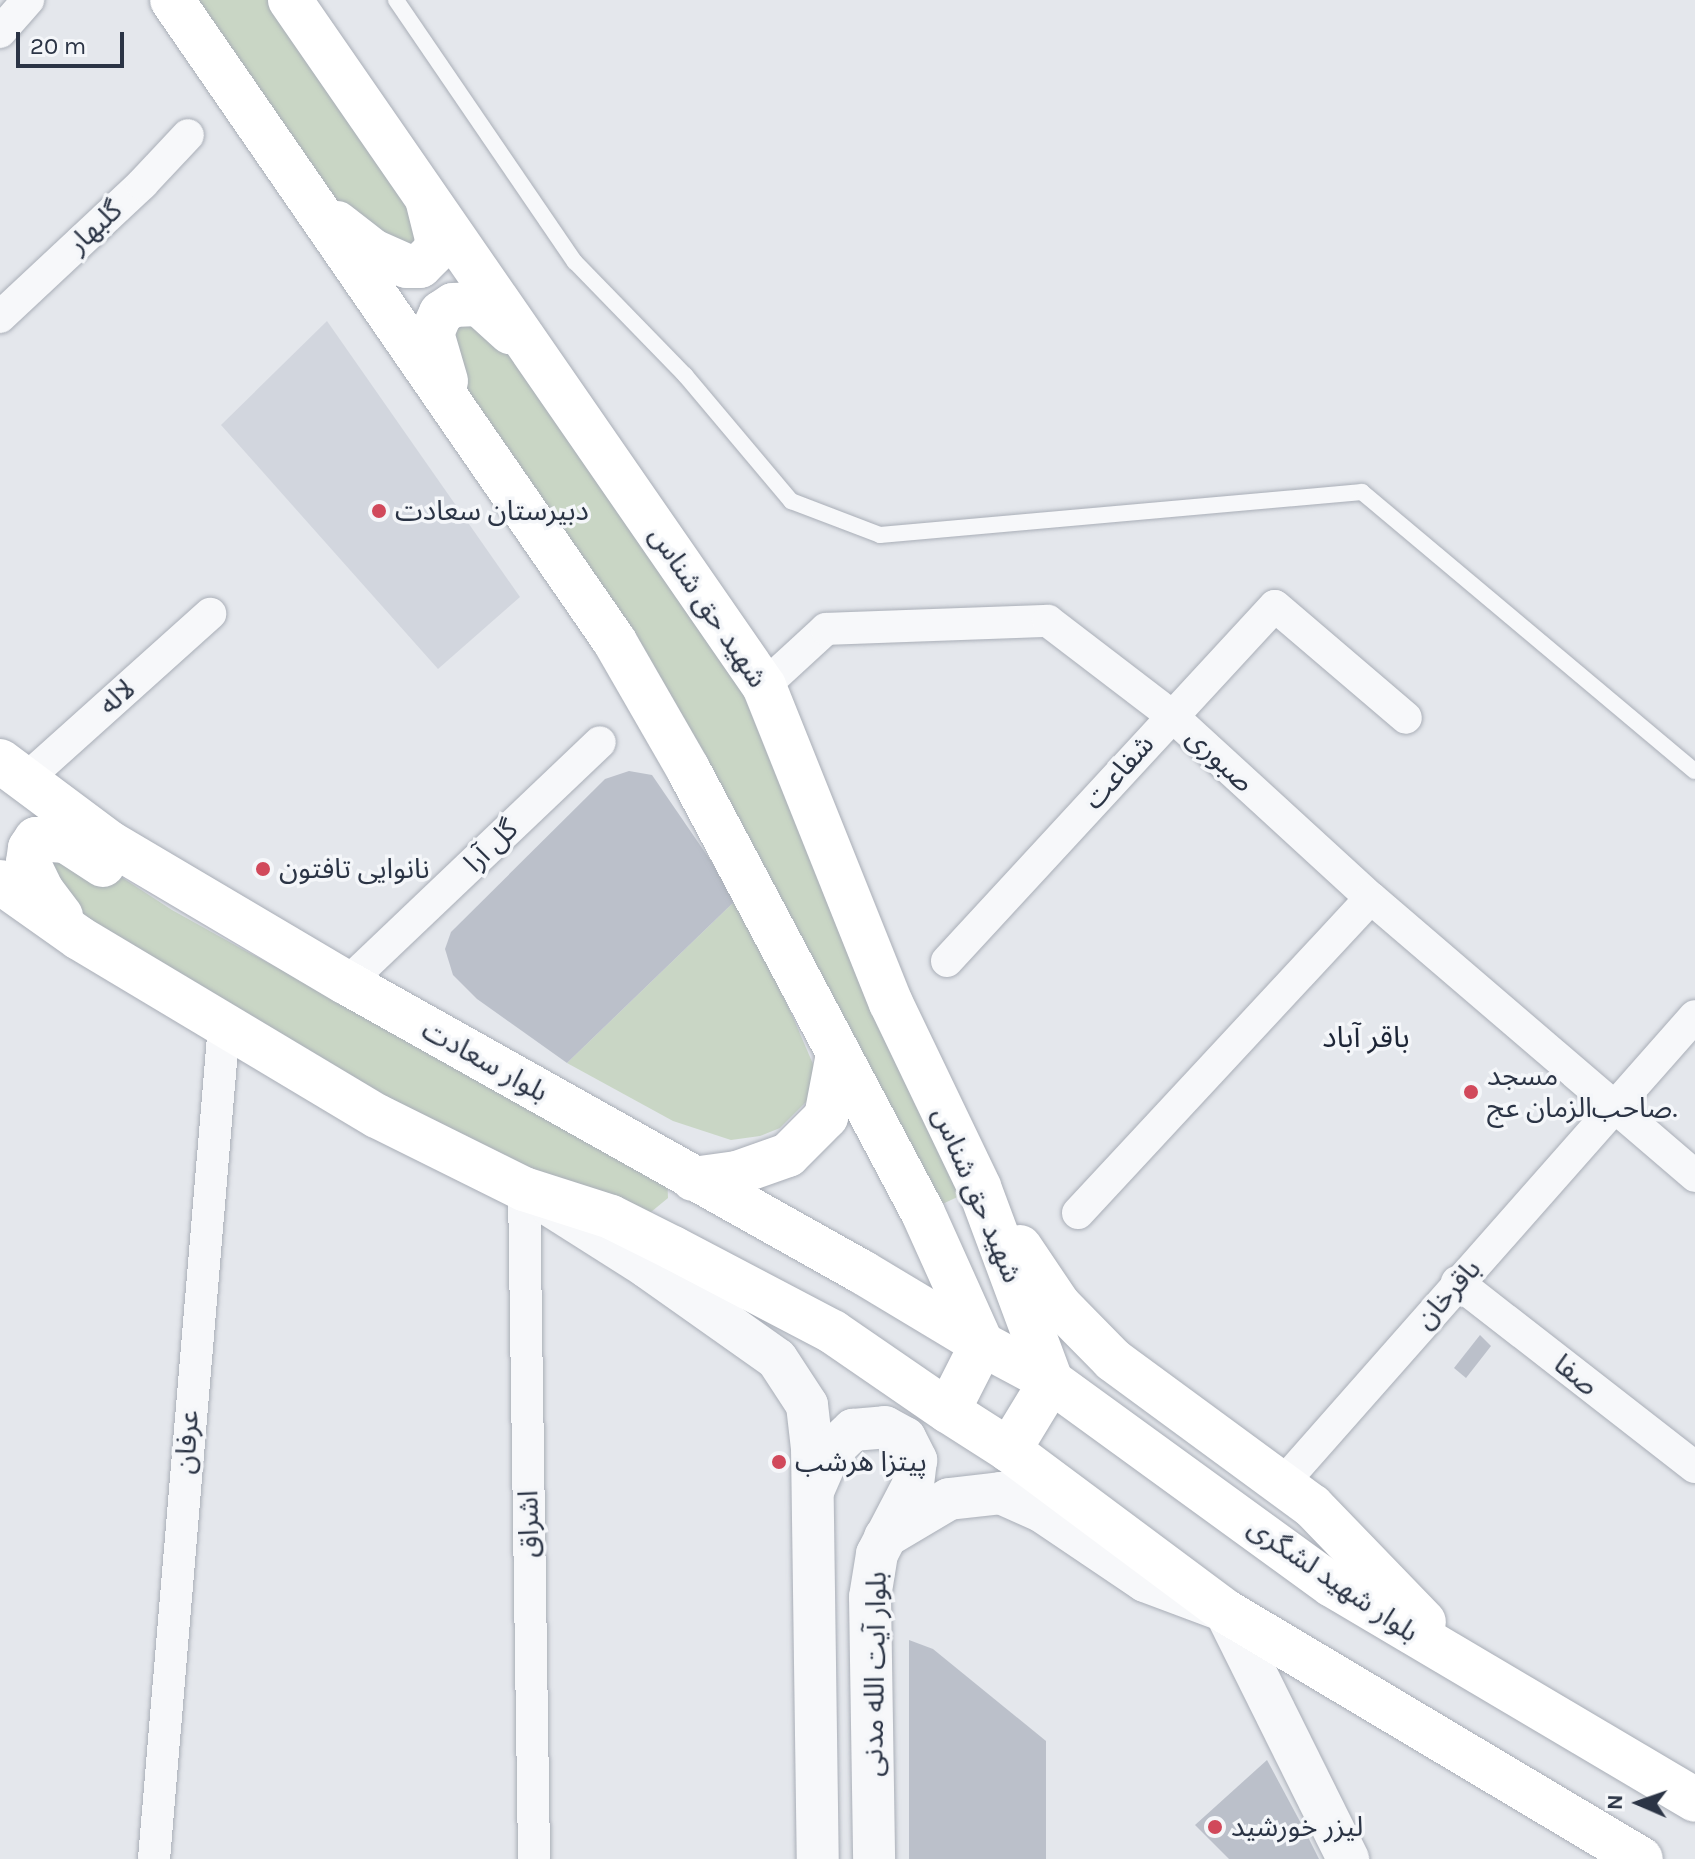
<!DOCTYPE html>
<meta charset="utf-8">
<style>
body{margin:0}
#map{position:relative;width:1695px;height:1859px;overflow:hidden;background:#e4e7ec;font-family:Karla,"Noto Sans Arabic",sans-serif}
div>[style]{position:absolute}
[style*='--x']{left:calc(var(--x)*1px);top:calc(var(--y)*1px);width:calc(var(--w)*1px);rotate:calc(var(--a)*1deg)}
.built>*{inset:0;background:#d2d6de}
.green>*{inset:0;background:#c9d6c5}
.building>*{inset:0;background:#bbc0ca}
.roads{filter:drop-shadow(0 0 2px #a9aeb7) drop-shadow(0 0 2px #a9aeb7)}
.service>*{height:16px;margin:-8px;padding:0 8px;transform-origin:8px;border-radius:8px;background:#f7f8fa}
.minor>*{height:32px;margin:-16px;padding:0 16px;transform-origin:16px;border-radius:16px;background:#f7f8fa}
.tertiary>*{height:42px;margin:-21px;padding:0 21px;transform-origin:21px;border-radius:21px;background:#f7f8fa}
.secondary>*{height:44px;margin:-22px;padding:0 22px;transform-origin:22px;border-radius:22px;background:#fff}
.primary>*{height:44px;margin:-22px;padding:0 22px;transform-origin:22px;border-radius:22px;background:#fff}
.dots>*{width:22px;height:22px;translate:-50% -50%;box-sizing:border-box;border:4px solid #f4f6f9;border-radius:50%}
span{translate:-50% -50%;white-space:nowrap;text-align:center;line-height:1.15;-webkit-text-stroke:7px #f4f6f9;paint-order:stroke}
.street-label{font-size:28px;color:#2b3445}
.poi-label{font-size:28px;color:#2b3445}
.left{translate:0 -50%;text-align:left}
.neighbourhood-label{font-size:30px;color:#1d2536}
.north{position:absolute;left:1599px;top:1763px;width:80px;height:80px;-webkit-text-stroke:6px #f4f6f9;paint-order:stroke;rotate:272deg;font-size:22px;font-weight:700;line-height:32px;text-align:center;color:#2b3445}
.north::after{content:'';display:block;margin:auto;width:28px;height:36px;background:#2b3445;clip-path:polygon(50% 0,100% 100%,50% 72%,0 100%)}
.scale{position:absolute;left:16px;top:32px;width:108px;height:36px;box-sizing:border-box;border:4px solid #2b3445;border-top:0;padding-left:10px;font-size:24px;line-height:28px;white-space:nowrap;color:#2b3445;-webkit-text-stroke:6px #f4f6f9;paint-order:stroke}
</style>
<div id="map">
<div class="built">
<i style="clip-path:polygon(327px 321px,520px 597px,438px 669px,221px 425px)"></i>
</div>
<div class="green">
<i style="clip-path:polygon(172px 0,290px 0,436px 250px,373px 251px)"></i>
<i style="clip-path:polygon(479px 304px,764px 686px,979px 1187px,923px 1213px,454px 408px,434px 323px)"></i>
<i style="clip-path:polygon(66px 841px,172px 910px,244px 950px,667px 1175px,668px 1198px,651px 1212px,611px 1217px,79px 938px,30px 848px)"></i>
<i style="clip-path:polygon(737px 899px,792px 1015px,813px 1064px,813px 1080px,809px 1099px,780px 1128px,760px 1136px,731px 1140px,673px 1121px,567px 1063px)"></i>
</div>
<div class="building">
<i style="clip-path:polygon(629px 771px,652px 775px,737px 899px,567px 1063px,477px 999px,453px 975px,445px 949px,451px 932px,605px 779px)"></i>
<i style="clip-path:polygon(1480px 1335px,1491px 1346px,1466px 1378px,1454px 1368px)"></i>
<i style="clip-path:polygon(909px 1640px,933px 1649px,1046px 1741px,1046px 1859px,909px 1859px)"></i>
<i style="clip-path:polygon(1267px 1760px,1303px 1827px,1319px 1859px,1229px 1859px,1195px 1825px)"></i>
</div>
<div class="roads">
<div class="service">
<i style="--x:396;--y:0;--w:317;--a:55.7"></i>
<i style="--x:575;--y:262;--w:158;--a:45.8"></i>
<i style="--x:685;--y:375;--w:165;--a:49.9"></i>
<i style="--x:791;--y:501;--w:95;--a:20.9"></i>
<i style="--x:880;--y:535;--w:484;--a:-5.1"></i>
<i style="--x:1362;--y:492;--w:434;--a:40"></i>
</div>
<div class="minor">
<i style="--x:0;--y:32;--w:43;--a:-48.8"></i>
<i style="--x:0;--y:317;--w:195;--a:-43.1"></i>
<i style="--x:142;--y:184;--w:67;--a:-46.8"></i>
<i style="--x:764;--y:686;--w:84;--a:-42.6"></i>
<i style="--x:826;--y:629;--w:222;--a:-2.1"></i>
<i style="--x:1048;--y:621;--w:155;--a:37.4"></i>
<i style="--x:1171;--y:715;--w:271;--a:42.5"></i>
<i style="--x:1371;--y:898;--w:427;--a:40.6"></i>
<i style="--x:25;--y:780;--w:249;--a:-41.9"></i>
<i style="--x:947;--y:961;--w:483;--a:-47.3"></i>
<i style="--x:1275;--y:606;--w:172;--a:40.5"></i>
<i style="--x:347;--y:983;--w:349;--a:-43.6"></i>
<i style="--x:524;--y:1189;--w:670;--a:89.14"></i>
<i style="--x:1078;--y:1213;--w:430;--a:-47.1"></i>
<i style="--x:1457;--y:1282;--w:301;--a:37.9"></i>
<i style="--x:1282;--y:1484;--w:624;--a:-48.57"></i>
<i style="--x:154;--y:1859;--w:837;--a:-85.2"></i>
</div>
<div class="tertiary">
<i style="--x:551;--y:1206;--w:114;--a:32.4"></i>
<i style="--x:647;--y:1267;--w:159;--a:35.3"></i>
<i style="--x:777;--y:1359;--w:55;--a:56.9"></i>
<i style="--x:807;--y:1405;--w:43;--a:83.4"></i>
<i style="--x:812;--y:1448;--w:411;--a:89.2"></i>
<i style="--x:813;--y:1491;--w:43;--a:-66.4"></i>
<i style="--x:830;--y:1452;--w:32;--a:-44"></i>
<i style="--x:853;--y:1430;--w:32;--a:-5"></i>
<i style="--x:885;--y:1427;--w:23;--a:29"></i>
<i style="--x:905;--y:1438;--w:25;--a:63"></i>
<i style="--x:916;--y:1460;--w:25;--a:97"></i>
<i style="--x:913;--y:1485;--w:78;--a:117.6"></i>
<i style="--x:877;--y:1554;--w:44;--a:99.2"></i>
<i style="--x:870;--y:1597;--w:262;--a:89.1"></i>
<i style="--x:885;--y:1537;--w:74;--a:-30.7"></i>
<i style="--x:949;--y:1499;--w:52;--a:-6.6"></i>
<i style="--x:1001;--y:1493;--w:46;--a:24.3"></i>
<i style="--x:1043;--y:1512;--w:123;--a:34.1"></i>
<i style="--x:1145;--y:1581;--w:85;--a:20.6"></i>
<i style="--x:1225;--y:1611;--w:277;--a:63.6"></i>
</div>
<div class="secondary">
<i style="--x:0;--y:761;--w:137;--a:36.7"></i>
<i style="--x:110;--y:843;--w:275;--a:30.6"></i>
<i style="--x:347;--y:983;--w:591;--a:29.3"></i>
<i style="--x:862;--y:1272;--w:140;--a:31"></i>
<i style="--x:0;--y:882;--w:97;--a:35.3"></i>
<i style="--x:79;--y:938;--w:347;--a:30.9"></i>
<i style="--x:377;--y:1116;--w:164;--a:26.4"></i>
<i style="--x:524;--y:1189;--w:91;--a:17.8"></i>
<i style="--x:611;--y:1217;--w:69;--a:26.6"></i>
<i style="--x:673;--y:1248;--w:181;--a:27.7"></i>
<i style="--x:833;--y:1332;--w:140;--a:34.5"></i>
<i style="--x:61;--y:916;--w:31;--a:-127"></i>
<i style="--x:42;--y:891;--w:32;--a:-116"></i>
<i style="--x:28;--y:862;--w:14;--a:-82"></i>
<i style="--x:30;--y:848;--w:11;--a:-56"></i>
<i style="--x:36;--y:839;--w:30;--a:4"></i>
<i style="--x:66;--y:841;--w:44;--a:33"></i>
<i style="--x:693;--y:1179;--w:44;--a:-7.8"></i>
<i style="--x:737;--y:1173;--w:54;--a:-19.4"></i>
<i style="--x:788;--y:1155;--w:54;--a:-45"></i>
<i style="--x:826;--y:1117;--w:64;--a:-79.2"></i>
</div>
<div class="primary">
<i style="--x:172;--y:0;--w:780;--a:55.39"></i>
<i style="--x:615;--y:642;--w:146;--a:60.1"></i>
<i style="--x:688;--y:769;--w:502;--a:62.11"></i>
<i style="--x:923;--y:1213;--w:144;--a:65.8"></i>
<i style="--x:982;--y:1344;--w:75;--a:116.9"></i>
<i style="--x:948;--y:1411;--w:72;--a:32.6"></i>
<i style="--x:1009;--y:1450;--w:269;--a:36.7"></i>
<i style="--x:1225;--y:1611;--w:484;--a:30.8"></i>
<i style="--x:290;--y:0;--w:834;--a:55.36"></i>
<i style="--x:764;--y:686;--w:341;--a:68.2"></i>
<i style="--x:891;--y:1003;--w:204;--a:64.4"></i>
<i style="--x:979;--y:1187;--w:207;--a:69.6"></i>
<i style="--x:1051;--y:1381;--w:81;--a:121.3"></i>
<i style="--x:337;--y:223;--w:46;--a:37.9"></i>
<i style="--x:373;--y:251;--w:37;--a:24"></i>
<i style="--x:407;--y:266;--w:13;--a:0"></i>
<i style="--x:420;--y:266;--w:23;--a:-45"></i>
<i style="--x:436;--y:250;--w:11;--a:-85"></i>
<i style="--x:437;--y:239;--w:38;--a:-104"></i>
<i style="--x:446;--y:381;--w:50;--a:-106.3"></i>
<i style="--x:432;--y:333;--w:22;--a:-66"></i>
<i style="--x:441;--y:313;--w:14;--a:-34"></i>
<i style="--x:453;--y:305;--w:26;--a:-2"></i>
<i style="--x:479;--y:304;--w:42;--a:42.1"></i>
<i style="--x:1020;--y:1247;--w:70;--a:56.1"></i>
<i style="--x:1059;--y:1305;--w:77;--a:45.5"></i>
<i style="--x:1113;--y:1360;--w:247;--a:36.3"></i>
<i style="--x:1312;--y:1506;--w:161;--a:46"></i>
<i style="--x:982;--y:1344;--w:78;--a:28.2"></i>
<i style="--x:1051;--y:1381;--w:347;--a:36"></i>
<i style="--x:1332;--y:1585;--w:422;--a:30.6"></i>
</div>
</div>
<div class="dots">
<i style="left:379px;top:511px;background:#d1495b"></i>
<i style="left:263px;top:869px;background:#d1495b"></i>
<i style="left:1471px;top:1092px;background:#d1495b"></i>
<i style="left:779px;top:1462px;background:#d1495b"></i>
<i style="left:1215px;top:1827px;background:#d1495b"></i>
</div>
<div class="street-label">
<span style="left:95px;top:227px;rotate:-43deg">گلبهار</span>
<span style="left:708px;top:607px;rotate:56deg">شهید حق شناس</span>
<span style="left:117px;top:697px;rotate:-42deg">لاله</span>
<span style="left:1220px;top:760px;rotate:43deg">صبوری</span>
<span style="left:1119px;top:772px;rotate:-48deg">شفاعت</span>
<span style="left:491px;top:846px;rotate:-44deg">گل آرا</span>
<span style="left:485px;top:1061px;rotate:29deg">بلوار سعادت</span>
<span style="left:977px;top:1195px;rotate:67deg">شهید حق شناس</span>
<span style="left:1448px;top:1294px;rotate:-48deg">باقرخان</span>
<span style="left:1576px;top:1375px;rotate:38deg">صفا</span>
<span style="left:187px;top:1442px;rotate:-86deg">عرفان</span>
<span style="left:529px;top:1524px;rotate:-91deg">اشراق</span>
<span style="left:1333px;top:1580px;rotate:34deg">بلوار شهید لشگری</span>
<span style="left:875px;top:1674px;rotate:-89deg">بلوار آیت الله مدنی</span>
</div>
<div class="poi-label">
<span class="left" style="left:395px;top:511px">دبیرستان سعادت</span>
<span class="left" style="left:279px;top:869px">نانوایی تافتون</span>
<span class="left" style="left:1487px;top:1092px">مسجد<br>صاحب‌الزمان عج.</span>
<span class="left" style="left:795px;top:1462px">پیتزا هرشب</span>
<span class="left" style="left:1231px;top:1827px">لیزر خورشید</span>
</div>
<div class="neighbourhood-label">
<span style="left:1366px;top:1037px">باقر آباد</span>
</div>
<div class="north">N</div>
<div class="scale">20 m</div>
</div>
